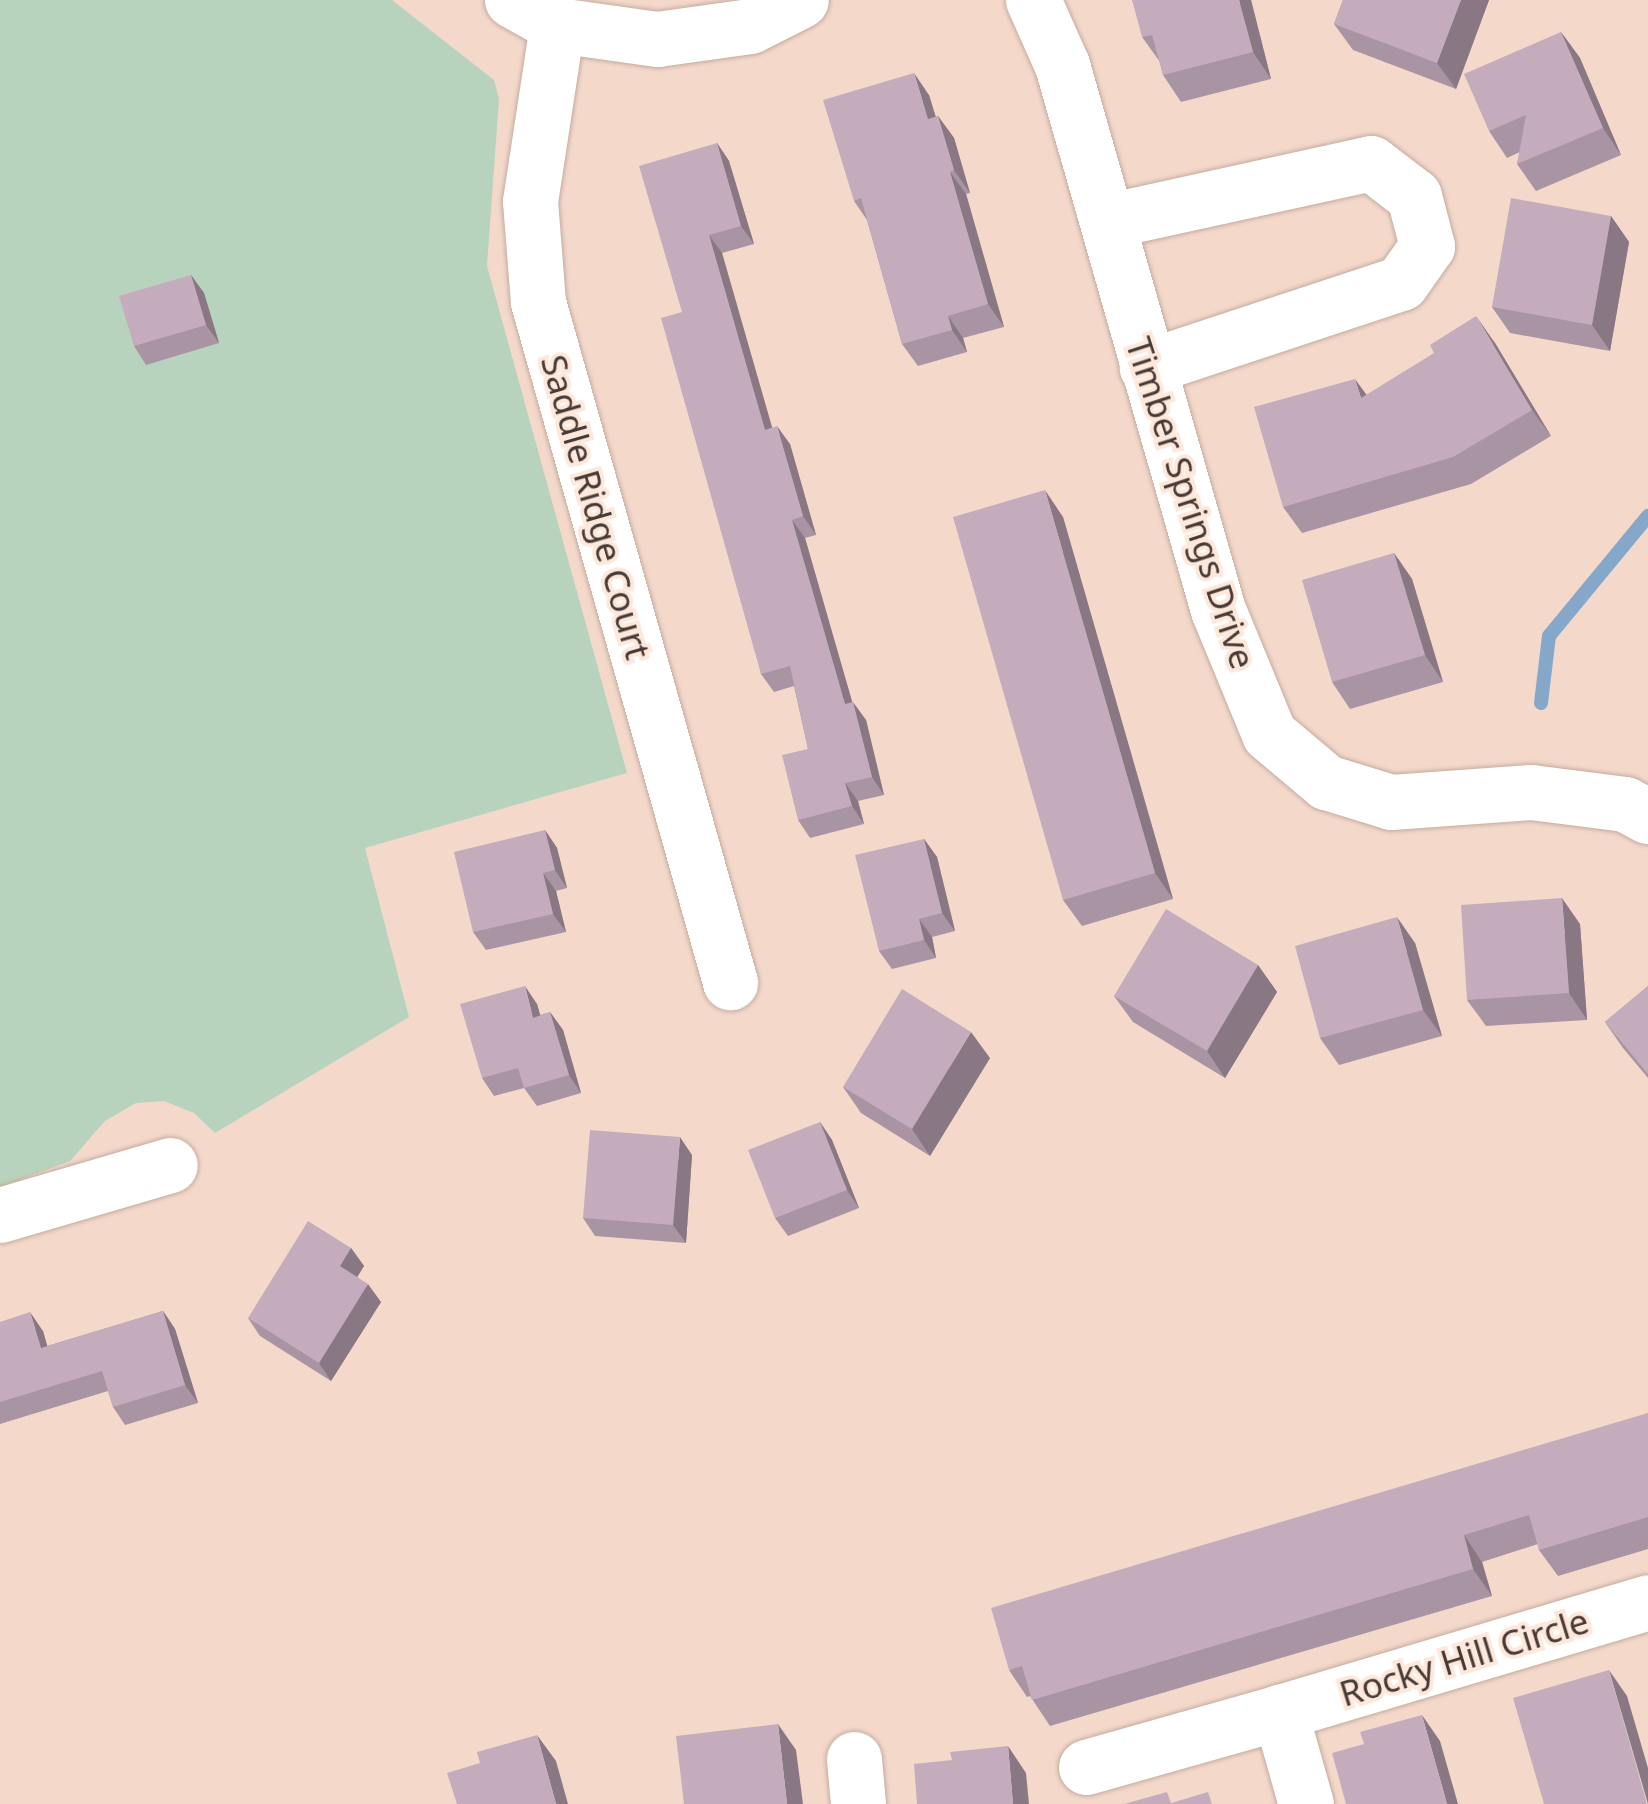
<!DOCTYPE html>
<style>
body{margin:0}
#map{position:relative;width:1648px;height:1804px;overflow:hidden;background:#f4d9cb;font-family:"Noto Sans",sans-serif}
div>[style]{position:absolute}
[style*='--x']{left:calc(var(--x)*1px);top:calc(var(--y)*1px);width:calc(var(--w)*1px);rotate:calc(var(--a)*1deg)}
.green>*{inset:0;background:#b8d3bd}
.stream>*{height:14px;margin:-7px;padding:0 7px;transform-origin:7px;border-radius:7px;background:#85a8ca}
.roads{filter:drop-shadow(0 0 2px #c5ab9e) drop-shadow(0 0 2px #c5ab9e)}
.minor>*{height:55px;margin:-27.5px;padding:0 27.5px;transform-origin:27.5px;border-radius:27.5px;background:#fff}
.wall>*{inset:0;background:#a994a3}
.shaded-wall>*{inset:0;background:#897884}
.building>*{inset:0;background:#c4acbd}
span{translate:-50% -50%;white-space:nowrap;text-align:center;line-height:1.15;-webkit-text-stroke:8px #fee8dc;paint-order:stroke}
.street-label{font-size:35px;color:#453a35}
</style>
<div id="map">
<div class="green">
<i style="clip-path:polygon(0 0,392px 0,494px 80px,499px 99px,487px 266px,627px 773px,365px 848px,409px 1017px,215px 1133px,194px 1113px,164px 1101px,136px 1103px,105px 1121px,70px 1161px,0 1187px)"></i>
</div>
<div class="stream">
<i style="--x:1541;--y:703;--w:67;--a:-83.2"></i>
<i style="--x:1549;--y:636;--w:156;--a:-50.5"></i>
</div>
<div class="roads">
<div class="minor">
<i style="--x:512;--y:0;--w:51;--a:29.1"></i>
<i style="--x:557;--y:25;--w:101;--a:8"></i>
<i style="--x:657;--y:39;--w:94;--a:-8"></i>
<i style="--x:750;--y:26;--w:57;--a:-27"></i>
<i style="--x:1033;--y:0;--w:71;--a:66"></i>
<i style="--x:1062;--y:65;--w:567;--a:74.03"></i>
<i style="--x:1218;--y:610;--w:134;--a:67.6"></i>
<i style="--x:1269;--y:734;--w:75;--a:40.1"></i>
<i style="--x:1326;--y:782;--w:68;--a:17.1"></i>
<i style="--x:1391;--y:802;--w:140;--a:-4.1"></i>
<i style="--x:1531;--y:792;--w:95;--a:7.3"></i>
<i style="--x:1625;--y:804;--w:26;--a:28"></i>
<i style="--x:557;--y:25;--w:178;--a:98.7"></i>
<i style="--x:530;--y:201;--w:101;--a:85.5"></i>
<i style="--x:538;--y:302;--w:707;--a:74.23"></i>
<i style="--x:1107;--y:221;--w:270;--a:-12.4"></i>
<i style="--x:1371;--y:163;--w:54;--a:37.5"></i>
<i style="--x:1414;--y:196;--w:52;--a:75.4"></i>
<i style="--x:1427;--y:246;--w:45;--a:125.1"></i>
<i style="--x:1401;--y:283;--w:268;--a:161.7"></i>
<i style="--x:0;--y:1215;--w:177;--a:-16.4"></i>
<i style="--x:854;--y:1759;--w:45;--a:84.9"></i>
<i style="--x:1086;--y:1767;--w:202;--a:-15.8"></i>
<i style="--x:1306;--y:1804;--w:96;--a:-105.8"></i>
<i style="--x:1280;--y:1712;--w:384;--a:-16.6"></i>
</div>
</div>
<div class="wall">
<i style="clip-path:polygon(1251px 0,1271px 79px,1181px 102px,1163px 75px,1160px 62px,1142px 37px)"></i>
<i style="clip-path:polygon(1343px 0,1489px 0,1456px 89px,1353px 50px,1334px 24px)"></i>
<i style="clip-path:polygon(1561px 32px,1580px 58px,1621px 155px,1536px 191px,1517px 164px,1520px 152px,1507px 158px,1489px 131px)"></i>
<i style="clip-path:polygon(929px 95px,936px 117px,938px 116px,954px 138px,970px 193px,966px 194px,1004px 327px,963px 338px,967px 352px,918px 366px,902px 344px,867px 220px,854px 201px)"></i>
<i style="clip-path:polygon(717px 143px,729px 161px,754px 244px,722px 253px,772px 428px,790px 444px,816px 535px,805px 538px,852px 702px,866px 720px,884px 795px,858px 801px,864px 824px,810px 838px,798px 820px,808px 749px,794px 686px,774px 692px,761px 674px,682px 312px)"></i>
<i style="clip-path:polygon(1611px 216px,1629px 242px,1610px 351px,1510px 333px,1492px 307px)"></i>
<i style="clip-path:polygon(191px 275px,204px 293px,219px 343px,146px 365px,134px 346px)"></i>
<i style="clip-path:polygon(1495px 343px,1551px 436px,1471px 484px,1302px 533px,1283px 507px)"></i>
<i style="clip-path:polygon(1063px 517px,1173px 899px,1082px 926px,1063px 900px)"></i>
<i style="clip-path:polygon(1394px 553px,1412px 579px,1443px 682px,1350px 709px,1332px 682px)"></i>
<i style="clip-path:polygon(545px 830px,557px 848px,567px 888px,556px 891px,566px 932px,486px 950px,473px 932px)"></i>
<i style="clip-path:polygon(924px 839px,937px 857px,955px 931px,932px 937px,936px 958px,892px 969px,879px 951px)"></i>
<i style="clip-path:polygon(1580px 924px,1587px 1020px,1486px 1026px,1467px 1000px)"></i>
<i style="clip-path:polygon(1415px 943px,1442px 1036px,1339px 1065px,1320px 1038px)"></i>
<i style="clip-path:polygon(1258px 965px,1277px 992px,1225px 1078px,1133px 1022px,1114px 996px)"></i>
<i style="clip-path:polygon(1648px 986px,1648px 1078px,1623px 1048px,1605px 1022px)"></i>
<i style="clip-path:polygon(537px 1004px,540px 1015px,550px 1012px,563px 1030px,581px 1093px,537px 1106px,524px 1088px,494px 1096px,482px 1078px)"></i>
<i style="clip-path:polygon(990px 1058px,930px 1156px,861px 1113px,843px 1087px)"></i>
<i style="clip-path:polygon(820px 1122px,832px 1140px,859px 1208px,788px 1236px,775px 1218px)"></i>
<i style="clip-path:polygon(692px 1155px,686px 1243px,595px 1236px,583px 1218px)"></i>
<i style="clip-path:polygon(351px 1248px,364px 1266px,357px 1277px,381px 1302px,331px 1381px,260px 1336px,248px 1318px)"></i>
<i style="clip-path:polygon(163px 1311px,175px 1329px,198px 1403px,125px 1425px,113px 1407px,108px 1391px,0 1424px,0 1322px,43px 1331px,47px 1346px)"></i>
<i style="clip-path:polygon(1648px 1413px,1648px 1549px,1558px 1576px,1539px 1550px,1538px 1544px,1482px 1562px,1492px 1596px,1050px 1726px,1030px 1696px,1027px 1697px,1009px 1670px)"></i>
</div>
<div class="shaded-wall">
<i style="clip-path:polygon(1239px 0,1251px 0,1271px 79px,1253px 52px)"></i>
<i style="clip-path:polygon(1461px 0,1489px 0,1456px 89px,1437px 63px)"></i>
<i style="clip-path:polygon(1561px 32px,1580px 58px,1621px 155px,1603px 128px)"></i>
<i style="clip-path:polygon(914px 73px,929px 95px,943px 142px,928px 119px)"></i>
<i style="clip-path:polygon(938px 116px,954px 138px,970px 193px,954px 170px)"></i>
<i style="clip-path:polygon(717px 143px,729px 161px,754px 244px,741px 226px)"></i>
<i style="clip-path:polygon(950px 172px,966px 194px,1004px 327px,988px 304px)"></i>
<i style="clip-path:polygon(1611px 216px,1629px 242px,1610px 351px,1592px 325px)"></i>
<i style="clip-path:polygon(709px 235px,722px 253px,778px 448px,765px 430px)"></i>
<i style="clip-path:polygon(191px 275px,204px 293px,219px 343px,206px 325px)"></i>
<i style="clip-path:polygon(948px 316px,963px 338px,967px 352px,952px 330px)"></i>
<i style="clip-path:polygon(1476px 316px,1495px 343px,1551px 436px,1532px 410px)"></i>
<i style="clip-path:polygon(1355px 379px,1374px 405px,1361px 398px)"></i>
<i style="clip-path:polygon(777px 426px,790px 444px,816px 535px,803px 516px)"></i>
<i style="clip-path:polygon(1045px 490px,1063px 517px,1173px 899px,1155px 873px)"></i>
<i style="clip-path:polygon(792px 520px,805px 538px,858px 722px,845px 704px)"></i>
<i style="clip-path:polygon(1394px 553px,1412px 579px,1443px 682px,1425px 655px)"></i>
<i style="clip-path:polygon(853px 702px,866px 720px,884px 795px,872px 777px)"></i>
<i style="clip-path:polygon(845px 783px,858px 801px,864px 824px,852px 806px)"></i>
<i style="clip-path:polygon(545px 830px,557px 848px,567px 888px,555px 870px)"></i>
<i style="clip-path:polygon(924px 839px,937px 857px,955px 931px,942px 913px)"></i>
<i style="clip-path:polygon(543px 873px,556px 891px,566px 932px,553px 914px)"></i>
<i style="clip-path:polygon(1562px 898px,1580px 924px,1587px 1020px,1569px 993px)"></i>
<i style="clip-path:polygon(1397px 917px,1415px 943px,1442px 1036px,1423px 1010px)"></i>
<i style="clip-path:polygon(919px 919px,932px 937px,936px 958px,924px 940px)"></i>
<i style="clip-path:polygon(1258px 965px,1277px 992px,1225px 1078px,1207px 1051px)"></i>
<i style="clip-path:polygon(525px 986px,537px 1004px,546px 1036px,533px 1018px)"></i>
<i style="clip-path:polygon(550px 1012px,563px 1030px,581px 1093px,569px 1075px)"></i>
<i style="clip-path:polygon(971px 1032px,990px 1058px,930px 1156px,912px 1129px)"></i>
<i style="clip-path:polygon(820px 1122px,832px 1140px,859px 1208px,847px 1190px)"></i>
<i style="clip-path:polygon(680px 1137px,692px 1155px,686px 1243px,673px 1225px)"></i>
<i style="clip-path:polygon(351px 1248px,364px 1266px,353px 1284px,340px 1266px)"></i>
<i style="clip-path:polygon(368px 1284px,381px 1302px,331px 1381px,319px 1363px)"></i>
<i style="clip-path:polygon(163px 1311px,175px 1329px,198px 1403px,185px 1385px)"></i>
<i style="clip-path:polygon(30px 1312px,43px 1331px,53px 1366px,41px 1348px)"></i>
<i style="clip-path:polygon(1464px 1535px,1482px 1562px,1492px 1596px,1473px 1569px)"></i>
<i style="clip-path:polygon(1609px 1670px,1627px 1696px,1648px 1768px,1648px 1804px)"></i>
<i style="clip-path:polygon(1422px 1715px,1440px 1741px,1458px 1804px,1447px 1804px)"></i>
<i style="clip-path:polygon(778px 1724px,796px 1750px,803px 1804px,787px 1804px)"></i>
<i style="clip-path:polygon(537px 1735px,556px 1761px,568px 1804px,556px 1804px)"></i>
<i style="clip-path:polygon(1008px 1746px,1026px 1773px,1029px 1804px,1013px 1804px)"></i>
</div>
<div class="building">
<i style="clip-path:polygon(1132px 0,1239px 0,1253px 52px,1163px 75px,1152px 35px,1142px 37px)"></i>
<i style="clip-path:polygon(1343px 0,1461px 0,1437px 63px,1334px 24px)"></i>
<i style="clip-path:polygon(1561px 32px,1603px 128px,1517px 164px,1526px 115px,1489px 131px,1464px 74px)"></i>
<i style="clip-path:polygon(914px 73px,928px 119px,938px 116px,954px 170px,950px 172px,988px 304px,948px 316px,952px 330px,902px 344px,861px 198px,854px 201px,823px 100px)"></i>
<i style="clip-path:polygon(717px 143px,741px 226px,709px 235px,765px 430px,777px 426px,803px 516px,792px 520px,845px 704px,853px 702px,872px 777px,845px 783px,852px 806px,798px 820px,782px 755px,808px 749px,790px 666px,761px 674px,661px 318px,682px 312px,639px 166px)"></i>
<i style="clip-path:polygon(1511px 198px,1611px 216px,1592px 325px,1492px 307px)"></i>
<i style="clip-path:polygon(191px 275px,206px 325px,134px 346px,119px 296px)"></i>
<i style="clip-path:polygon(1476px 316px,1532px 410px,1453px 457px,1283px 507px,1254px 407px,1355px 379px,1361px 398px,1434px 353px,1430px 345px)"></i>
<i style="clip-path:polygon(1045px 490px,1155px 873px,1063px 900px,953px 517px)"></i>
<i style="clip-path:polygon(1394px 553px,1425px 655px,1332px 682px,1302px 580px)"></i>
<i style="clip-path:polygon(545px 830px,555px 870px,543px 873px,553px 914px,473px 932px,454px 852px)"></i>
<i style="clip-path:polygon(924px 839px,942px 913px,919px 919px,924px 940px,879px 951px,855px 855px)"></i>
<i style="clip-path:polygon(1562px 898px,1569px 993px,1467px 1000px,1461px 905px)"></i>
<i style="clip-path:polygon(1166px 909px,1258px 965px,1207px 1051px,1114px 996px)"></i>
<i style="clip-path:polygon(1397px 917px,1423px 1010px,1320px 1038px,1295px 946px)"></i>
<i style="clip-path:polygon(525px 986px,533px 1018px,550px 1012px,569px 1075px,524px 1088px,518px 1068px,482px 1078px,460px 1004px)"></i>
<i style="clip-path:polygon(1648px 986px,1648px 1074px,1605px 1022px)"></i>
<i style="clip-path:polygon(902px 989px,971px 1032px,912px 1129px,843px 1087px)"></i>
<i style="clip-path:polygon(820px 1122px,847px 1190px,775px 1218px,748px 1150px)"></i>
<i style="clip-path:polygon(590px 1130px,680px 1137px,673px 1225px,583px 1218px)"></i>
<i style="clip-path:polygon(308px 1221px,351px 1248px,340px 1266px,368px 1284px,319px 1363px,248px 1318px)"></i>
<i style="clip-path:polygon(163px 1311px,185px 1385px,113px 1407px,102px 1371px,0 1402px,0 1322px,30px 1312px,41px 1348px)"></i>
<i style="clip-path:polygon(1648px 1413px,1648px 1517px,1539px 1550px,1529px 1515px,1464px 1535px,1473px 1569px,1032px 1700px,1022px 1666px,1009px 1670px,991px 1608px)"></i>
<i style="clip-path:polygon(1609px 1670px,1647px 1804px,1544px 1804px,1513px 1698px)"></i>
<i style="clip-path:polygon(1422px 1715px,1447px 1804px,1346px 1804px,1332px 1753px,1364px 1744px,1360px 1732px)"></i>
<i style="clip-path:polygon(778px 1724px,787px 1804px,684px 1804px,676px 1736px)"></i>
<i style="clip-path:polygon(537px 1735px,556px 1804px,457px 1804px,447px 1773px,480px 1763px,477px 1752px)"></i>
<i style="clip-path:polygon(1008px 1746px,1013px 1804px,917px 1804px,914px 1764px,952px 1760px,950px 1752px)"></i>
<i style="clip-path:polygon(1167px 1792px,1171px 1803px,1208px 1792px,1212px 1804px,1124px 1804px)"></i>
</div>
<div class="street-label">
<span style="left:1191px;top:503px;rotate:72deg">Timber Springs Drive</span>
<span style="left:596px;top:507px;rotate:74deg">Saddle Ridge Court</span>
<span style="left:1464px;top:1657px;rotate:-17deg">Rocky Hill Circle</span>
</div>
</div>
